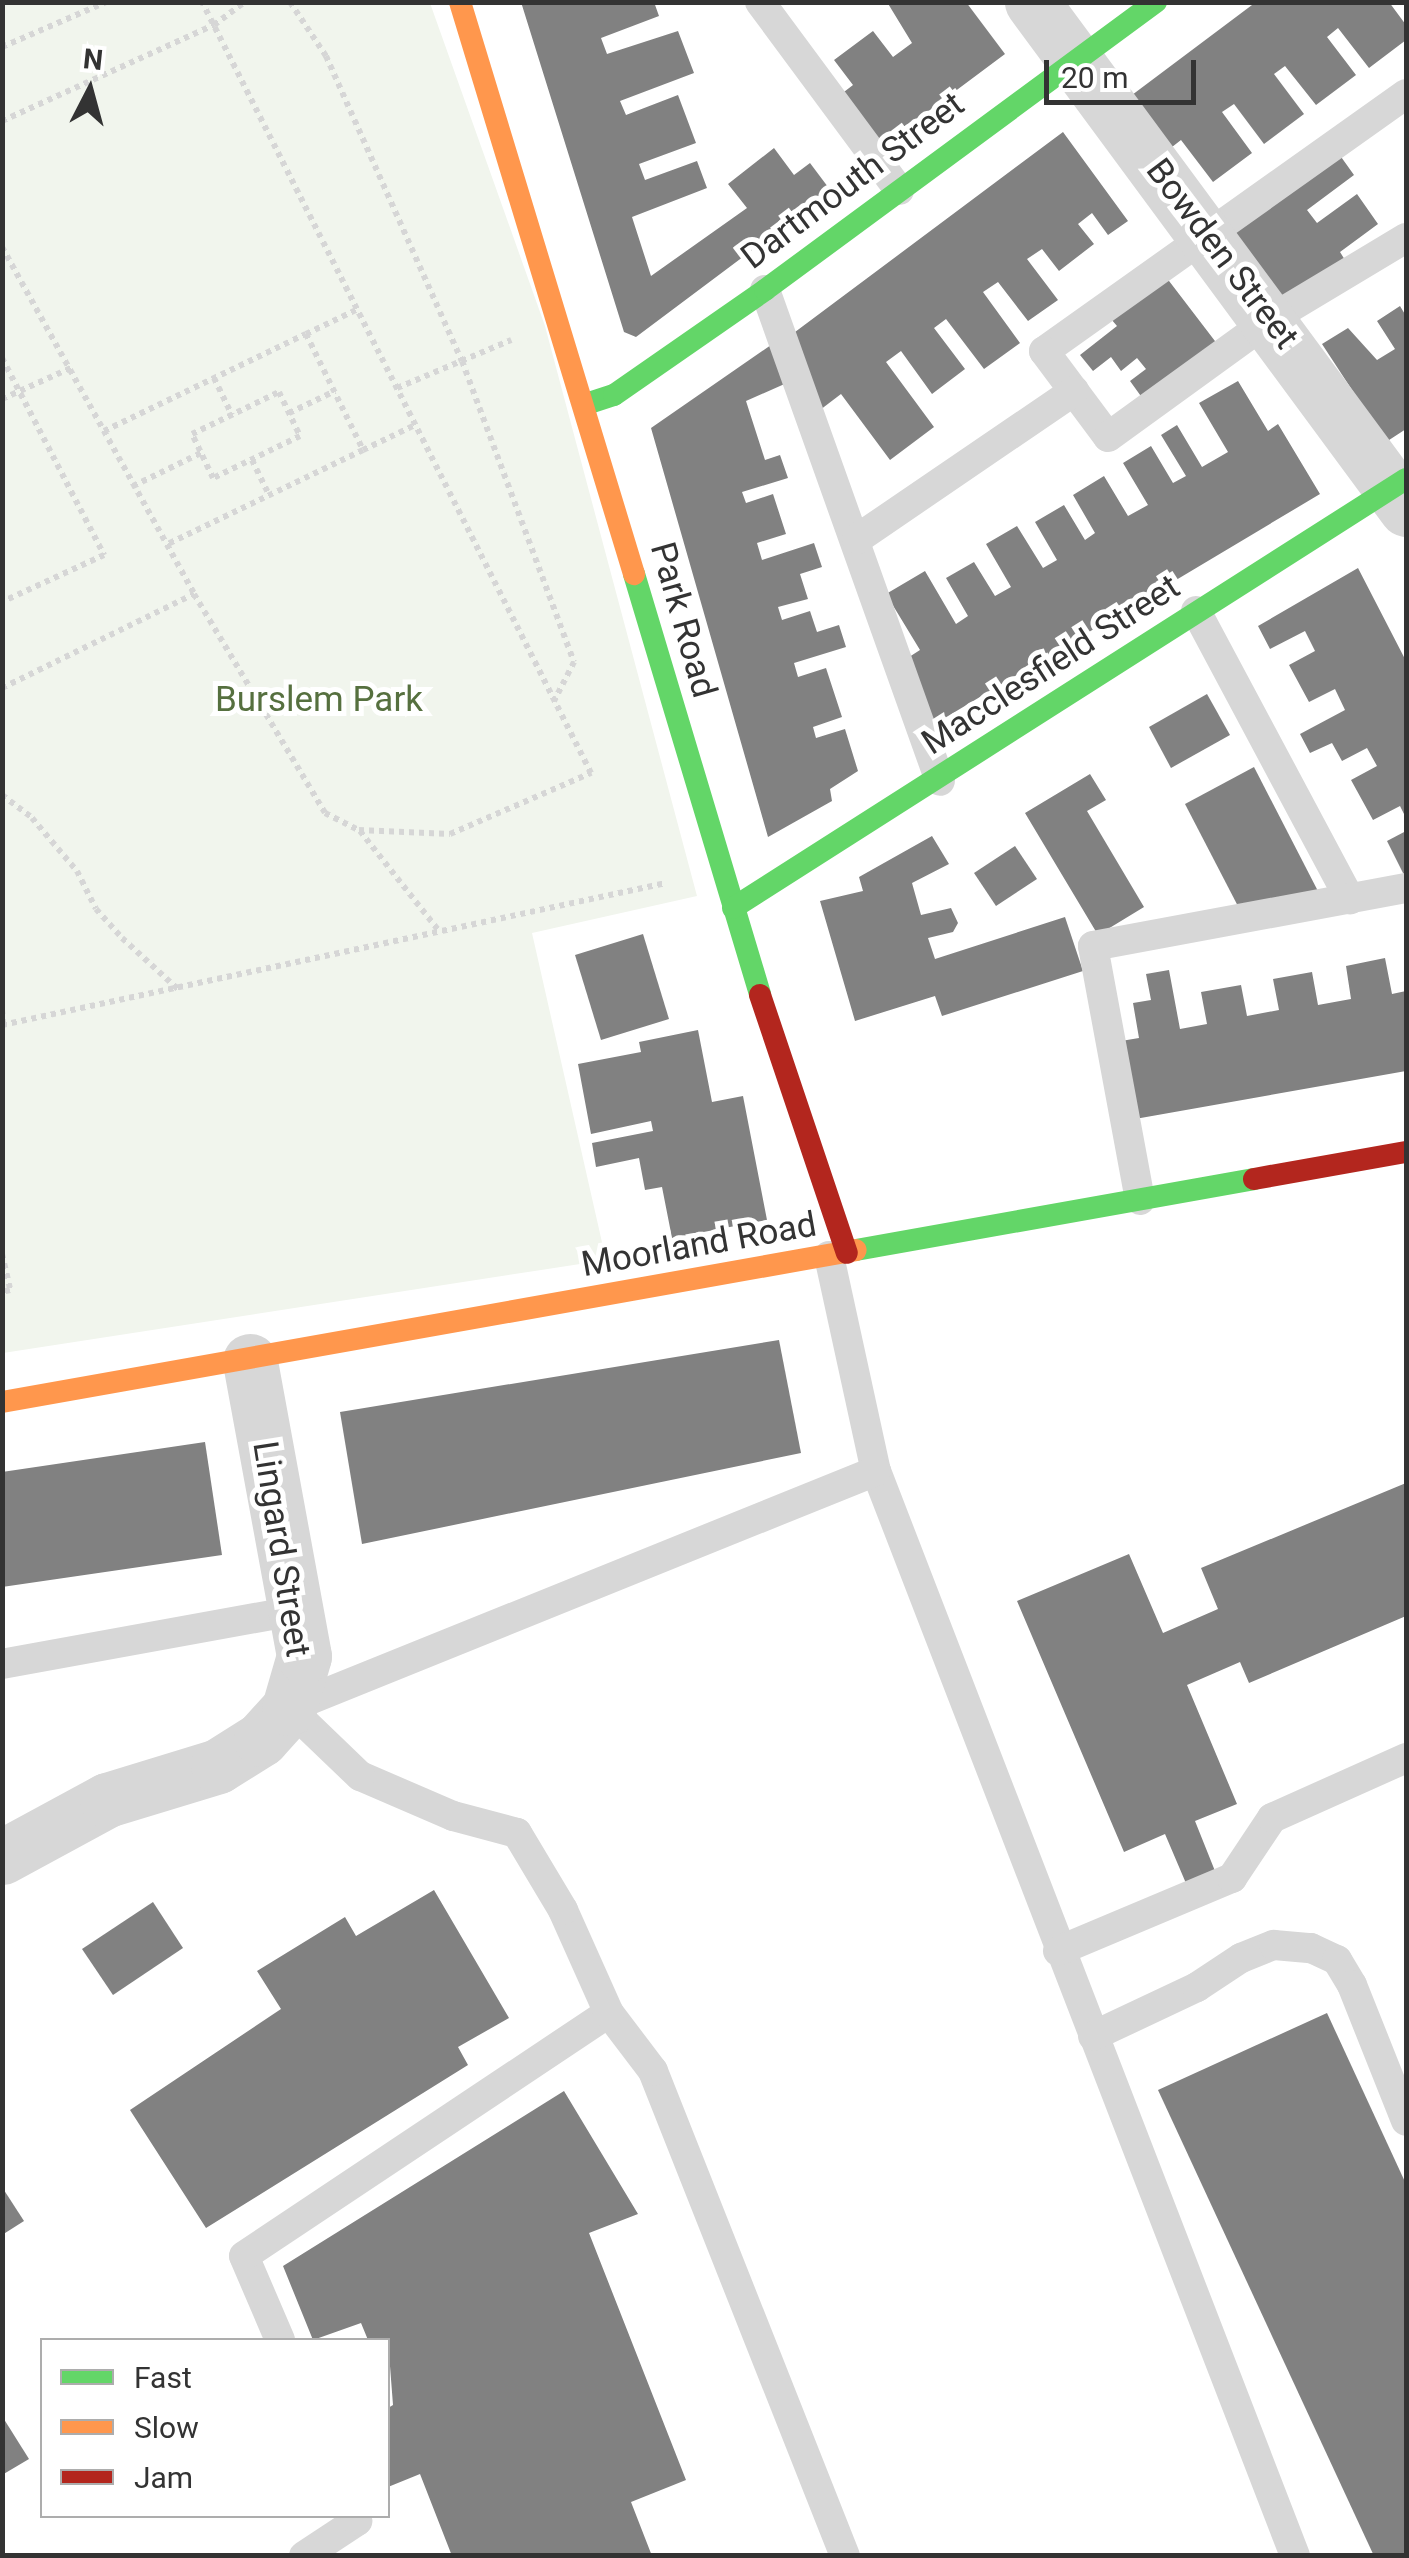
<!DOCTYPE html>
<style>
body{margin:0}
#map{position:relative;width:1409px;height:2558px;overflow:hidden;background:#fff;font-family:Roboto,sans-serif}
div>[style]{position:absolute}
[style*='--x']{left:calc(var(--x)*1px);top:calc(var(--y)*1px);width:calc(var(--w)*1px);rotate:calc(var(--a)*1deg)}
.green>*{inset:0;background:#f1f5ed}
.building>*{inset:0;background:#818181}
.path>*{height:6px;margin-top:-3px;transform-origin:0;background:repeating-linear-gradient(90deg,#d6d6d6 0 5px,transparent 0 10px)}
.lane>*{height:30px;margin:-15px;padding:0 15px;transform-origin:15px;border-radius:15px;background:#d7d7d7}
.street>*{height:55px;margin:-27.5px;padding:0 27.5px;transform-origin:27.5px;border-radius:27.5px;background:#d7d7d7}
.fast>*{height:22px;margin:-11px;padding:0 11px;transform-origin:11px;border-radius:11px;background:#63d668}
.slow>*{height:22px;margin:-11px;padding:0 11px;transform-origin:11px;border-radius:11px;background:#ff974d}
.jam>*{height:22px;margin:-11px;padding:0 11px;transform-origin:11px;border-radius:11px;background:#b3261e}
span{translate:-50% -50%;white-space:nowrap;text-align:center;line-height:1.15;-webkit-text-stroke:10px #fff;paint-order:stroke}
.street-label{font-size:35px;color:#333}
.park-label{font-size:35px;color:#56703f}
.frame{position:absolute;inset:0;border:5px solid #333;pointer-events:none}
.legend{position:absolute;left:40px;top:2338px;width:350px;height:180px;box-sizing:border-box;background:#fff;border:2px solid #adadad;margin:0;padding:12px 18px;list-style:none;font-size:30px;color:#333}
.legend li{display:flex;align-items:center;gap:20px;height:50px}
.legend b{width:50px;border:2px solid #adadad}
.north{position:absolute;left:40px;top:40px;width:100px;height:100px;-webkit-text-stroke:8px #fff;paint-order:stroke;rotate:6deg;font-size:28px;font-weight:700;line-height:40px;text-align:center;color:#333}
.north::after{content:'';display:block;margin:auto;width:35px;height:45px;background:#333;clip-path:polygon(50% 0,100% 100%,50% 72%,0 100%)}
.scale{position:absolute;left:1044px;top:60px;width:152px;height:45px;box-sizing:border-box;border:5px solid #333;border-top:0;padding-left:12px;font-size:30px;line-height:35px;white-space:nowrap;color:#333;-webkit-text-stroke:8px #fff;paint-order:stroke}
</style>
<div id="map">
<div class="green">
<i style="clip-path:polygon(3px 3px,430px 3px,545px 326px,697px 896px,532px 933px,606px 1260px,3px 1353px)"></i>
</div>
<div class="building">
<i style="clip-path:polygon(521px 2px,654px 2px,659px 16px,601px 38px,607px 54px,678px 31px,694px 73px,620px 101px,626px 115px,678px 95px,696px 143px,639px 164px,645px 180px,697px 161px,707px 188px,632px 217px,651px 276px,747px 208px,728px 184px,774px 148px,794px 175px,810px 163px,831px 191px,636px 337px,624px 332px)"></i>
<i style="clip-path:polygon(887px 2px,966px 2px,1005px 54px,879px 148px,840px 95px,853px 85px,834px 60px,873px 31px,893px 57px,912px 43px)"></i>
<i style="clip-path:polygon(1256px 2px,1389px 2px,1406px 25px,1406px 40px,1369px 68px,1338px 28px,1327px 37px,1356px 75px,1316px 105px,1285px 66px,1274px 74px,1304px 114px,1264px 144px,1234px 104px,1222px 112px,1252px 153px,1213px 182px,1181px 140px,1172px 147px,1132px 95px)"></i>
<i style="clip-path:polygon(1063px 132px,1128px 221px,1108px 235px,1092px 213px,1078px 224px,1094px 244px,1059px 271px,1042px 249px,1027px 259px,1058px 300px,1028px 321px,998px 282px,983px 292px,1020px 343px,984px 369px,946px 319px,934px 328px,965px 369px,932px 394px,901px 351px,886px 362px,934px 427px,890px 460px,841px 394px,820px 410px,791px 335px)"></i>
<i style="clip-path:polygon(1339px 154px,1354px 175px,1307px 210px,1317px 223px,1357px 194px,1378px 224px,1340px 252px,1345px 260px,1286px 303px,1233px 232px)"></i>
<i style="clip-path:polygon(1166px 277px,1218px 345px,1143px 399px,1130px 381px,1146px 369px,1137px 358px,1121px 371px,1111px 357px,1093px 371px,1080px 355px,1117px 326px,1111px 319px)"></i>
<i style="clip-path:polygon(1400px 306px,1406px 316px,1406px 429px,1386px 442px,1322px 344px,1348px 328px,1377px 360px,1395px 349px,1377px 321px)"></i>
<i style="clip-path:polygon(771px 345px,789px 382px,746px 401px,765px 460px,780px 455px,788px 478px,742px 492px,746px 503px,773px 494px,786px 534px,757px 543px,762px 560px,814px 543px,822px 567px,800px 574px,808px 599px,778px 607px,782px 620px,810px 611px,817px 632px,839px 625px,846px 647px,794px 663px,798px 677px,826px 668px,842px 717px,813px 727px,816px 738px,845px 729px,858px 771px,830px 789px,832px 801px,768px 837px,651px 428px)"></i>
<i style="clip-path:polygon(1238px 381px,1268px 431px,1278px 424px,1320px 494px,928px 728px,906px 659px,920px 650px,886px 594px,925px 571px,956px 624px,968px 616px,946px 578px,974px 562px,995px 596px,1011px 587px,986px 544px,1017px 526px,1043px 568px,1057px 560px,1035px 522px,1064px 505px,1085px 540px,1095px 533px,1073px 495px,1104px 476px,1128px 516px,1148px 505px,1123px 463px,1151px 446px,1173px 483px,1186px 476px,1161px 435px,1177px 425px,1202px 467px,1228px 452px,1199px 403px)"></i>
<i style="clip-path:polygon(1358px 568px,1406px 661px,1406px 818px,1400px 806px,1373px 820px,1351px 780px,1377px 766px,1367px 748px,1342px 761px,1332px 743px,1310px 753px,1300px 734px,1345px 710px,1335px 689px,1309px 702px,1289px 665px,1315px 651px,1305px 631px,1270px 649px,1258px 626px)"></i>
<i style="clip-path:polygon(1207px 694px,1230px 735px,1171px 768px,1149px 727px)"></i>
<i style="clip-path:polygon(1254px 767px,1321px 897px,1241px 912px,1185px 804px)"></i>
<i style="clip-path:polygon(1090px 774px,1106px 800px,1087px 811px,1144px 907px,1098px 935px,1025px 813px)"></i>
<i style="clip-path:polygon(1406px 831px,1406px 879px,1387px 841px)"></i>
<i style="clip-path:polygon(932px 836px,949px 864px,912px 883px,921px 915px,951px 908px,958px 923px,953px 932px,928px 938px,935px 959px,1065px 917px,1083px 971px,942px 1016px,935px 996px,855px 1021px,820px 901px,863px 891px,859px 877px)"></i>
<i style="clip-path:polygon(1015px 846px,1037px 879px,996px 906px,974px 873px)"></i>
<i style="clip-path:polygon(643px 934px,669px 1019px,601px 1040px,575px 955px)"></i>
<i style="clip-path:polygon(1385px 958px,1392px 994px,1406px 991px,1406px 1071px,1135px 1119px,1121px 1041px,1139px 1038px,1133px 1003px,1151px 1000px,1146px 974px,1169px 970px,1180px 1029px,1207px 1024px,1201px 992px,1241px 985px,1247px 1016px,1279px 1010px,1273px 979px,1312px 972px,1318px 1005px,1351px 999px,1346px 966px)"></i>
<i style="clip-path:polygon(698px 1030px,712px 1102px,743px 1096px,767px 1220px,672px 1238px,662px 1187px,645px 1190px,639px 1158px,596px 1167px,592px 1143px,653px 1131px,651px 1121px,591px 1134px,578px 1064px,641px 1052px,639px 1042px)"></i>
<i style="clip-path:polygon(779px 1340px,801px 1453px,362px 1544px,340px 1412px)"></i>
<i style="clip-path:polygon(205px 1442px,222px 1555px,2px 1587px,2px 1472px)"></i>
<i style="clip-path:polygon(1406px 1483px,1406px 1616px,1249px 1683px,1240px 1662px,1187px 1685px,1237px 1804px,1195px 1821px,1217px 1876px,1188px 1888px,1165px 1834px,1124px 1852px,1017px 1601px,1129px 1554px,1163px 1633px,1218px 1609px,1201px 1568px)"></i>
<i style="clip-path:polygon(434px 1890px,509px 2018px,458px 2047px,468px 2065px,206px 2228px,130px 2110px,281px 2009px,257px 1971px,345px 1917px,356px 1936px)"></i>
<i style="clip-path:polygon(153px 1902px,183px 1948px,113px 1995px,82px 1949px)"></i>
<i style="clip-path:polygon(1327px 2013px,1406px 2184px,1406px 2556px,1374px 2556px,1158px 2090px)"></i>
<i style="clip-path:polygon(564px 2091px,638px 2214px,589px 2233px,686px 2480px,631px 2502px,652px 2556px,452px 2556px,420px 2474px,388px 2487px,388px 2408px,393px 2405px,388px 2340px,368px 2340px,361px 2323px,313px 2340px,283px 2266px)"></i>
<i style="clip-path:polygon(2px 2187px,24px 2221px,2px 2235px)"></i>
<i style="clip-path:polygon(2px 2416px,29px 2459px,2px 2475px)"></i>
</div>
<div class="path">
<i style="--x:290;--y:2;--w:65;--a:56.3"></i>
<i style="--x:326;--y:56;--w:334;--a:66"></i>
<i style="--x:462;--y:361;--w:321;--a:69.6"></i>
<i style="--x:574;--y:662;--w:44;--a:117.1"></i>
<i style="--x:2;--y:47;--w:113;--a:-23.4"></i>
<i style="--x:2;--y:121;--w:233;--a:-24.4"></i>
<i style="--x:214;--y:25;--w:39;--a:-37"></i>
<i style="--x:2;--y:247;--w:397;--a:61"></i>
<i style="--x:194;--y:594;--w:255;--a:59.1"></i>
<i style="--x:325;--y:813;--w:38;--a:27"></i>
<i style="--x:359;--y:830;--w:91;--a:2.5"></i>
<i style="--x:450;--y:834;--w:154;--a:-23.4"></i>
<i style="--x:591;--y:773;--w:864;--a:-116.77"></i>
<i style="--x:306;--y:334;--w:58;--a:-25.7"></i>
<i style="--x:2;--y:358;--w:222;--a:62.6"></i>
<i style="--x:104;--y:555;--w:112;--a:155.3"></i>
<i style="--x:214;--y:378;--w:41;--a:64.1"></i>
<i style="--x:397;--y:388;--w:124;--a:-22.8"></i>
<i style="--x:279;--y:392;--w:49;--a:64.5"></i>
<i style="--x:300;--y:436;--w:97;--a:154.2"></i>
<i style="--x:213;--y:478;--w:49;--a:-115.5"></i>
<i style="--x:192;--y:434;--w:97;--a:-25.8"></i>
<i style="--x:2;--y:399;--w:76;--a:-24.2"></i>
<i style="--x:289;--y:413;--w:51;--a:-25.6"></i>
<i style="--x:104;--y:431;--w:224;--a:-25.7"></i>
<i style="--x:306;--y:334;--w:129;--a:63.8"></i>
<i style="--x:363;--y:450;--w:219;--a:154.3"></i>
<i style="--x:363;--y:450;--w:58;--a:-25.7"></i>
<i style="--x:252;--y:460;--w:39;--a:64"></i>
<i style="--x:133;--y:486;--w:76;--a:-25.9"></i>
<i style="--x:2;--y:688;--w:214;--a:-26.1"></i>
<i style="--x:2;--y:795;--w:38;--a:37"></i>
<i style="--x:32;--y:818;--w:70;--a:49.7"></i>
<i style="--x:77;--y:871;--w:42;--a:63.4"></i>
<i style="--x:96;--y:909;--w:39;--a:48"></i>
<i style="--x:122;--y:938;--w:77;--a:42.4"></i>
<i style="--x:360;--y:831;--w:127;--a:51.7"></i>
<i style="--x:2;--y:1009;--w:15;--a:86"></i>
<i style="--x:2;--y:1025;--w:679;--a:-12.07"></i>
<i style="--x:2;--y:1254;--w:37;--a:77"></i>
<i style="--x:10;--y:1290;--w:8;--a:166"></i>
</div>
<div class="lane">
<i style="--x:760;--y:2;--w:234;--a:53.5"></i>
<i style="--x:1406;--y:94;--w:444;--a:144.6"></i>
<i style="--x:1044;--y:351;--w:107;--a:53.3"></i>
<i style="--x:1108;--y:437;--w:201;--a:-35.9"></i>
<i style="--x:1271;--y:319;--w:157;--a:-31"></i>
<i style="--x:765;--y:290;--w:521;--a:70.38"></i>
<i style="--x:857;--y:539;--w:263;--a:-34.3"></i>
<i style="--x:1196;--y:611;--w:327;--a:61.9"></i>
<i style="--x:1140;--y:1200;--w:258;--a:-100.5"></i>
<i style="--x:1093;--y:946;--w:318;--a:-10.5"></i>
<i style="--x:829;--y:1256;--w:220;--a:77.7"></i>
<i style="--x:876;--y:1471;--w:1163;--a:68.88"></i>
<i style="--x:2;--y:1664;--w:298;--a:-10.3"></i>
<i style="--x:1058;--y:1951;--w:189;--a:-22.8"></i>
<i style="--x:1232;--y:1878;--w:72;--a:-56.3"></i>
<i style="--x:1272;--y:1818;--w:147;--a:-24.1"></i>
<i style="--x:1093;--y:2036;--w:115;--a:-25.2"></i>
<i style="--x:1197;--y:1987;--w:53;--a:-33.4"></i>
<i style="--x:1241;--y:1958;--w:35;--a:-22"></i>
<i style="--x:1274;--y:1945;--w:37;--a:5"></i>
<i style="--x:1311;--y:1948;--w:29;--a:25"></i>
<i style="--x:1337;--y:1960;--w:29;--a:59"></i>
<i style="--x:1352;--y:1985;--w:146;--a:68.3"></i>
<i style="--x:280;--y:2340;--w:91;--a:-113.2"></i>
<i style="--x:244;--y:2256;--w:438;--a:-33.7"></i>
<i style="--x:304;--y:2556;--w:64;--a:-33.4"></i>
<i style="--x:357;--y:2521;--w:5;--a:-112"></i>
<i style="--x:845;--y:2556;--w:522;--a:-111.6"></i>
<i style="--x:653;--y:2071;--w:73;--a:-127.2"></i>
<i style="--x:609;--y:2013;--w:113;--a:-114.1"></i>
<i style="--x:563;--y:1910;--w:90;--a:-120.9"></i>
<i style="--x:517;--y:1833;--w:66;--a:-165.1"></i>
<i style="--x:453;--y:1816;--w:101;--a:-156.7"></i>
<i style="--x:360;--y:1776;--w:98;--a:-136.2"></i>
<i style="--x:289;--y:1708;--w:633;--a:-21.99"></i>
</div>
<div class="street">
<i style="--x:1032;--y:2;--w:630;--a:53.58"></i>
<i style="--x:2;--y:1857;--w:119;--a:-28.5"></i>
<i style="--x:107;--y:1800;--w:116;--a:-17"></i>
<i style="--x:218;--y:1766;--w:51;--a:-32.1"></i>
<i style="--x:261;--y:1739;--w:42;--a:-47.9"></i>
<i style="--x:289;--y:1708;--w:54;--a:-73.9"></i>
<i style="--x:304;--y:1656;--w:300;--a:-100.4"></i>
</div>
<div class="fast">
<i style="--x:586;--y:404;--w:29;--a:-18"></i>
<i style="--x:614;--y:395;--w:184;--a:-34.8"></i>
<i style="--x:765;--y:290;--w:486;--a:-36.4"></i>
<i style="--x:634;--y:574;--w:439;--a:73.3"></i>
<i style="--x:733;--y:908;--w:798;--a:-32.52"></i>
<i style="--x:856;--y:1250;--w:404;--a:-10.1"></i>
</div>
<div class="slow">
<i style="--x:460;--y:2;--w:598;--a:73.08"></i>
<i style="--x:2;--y:1402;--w:867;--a:-10.09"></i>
</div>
<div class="jam">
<i style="--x:760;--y:995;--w:272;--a:71.4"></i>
<i style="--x:1254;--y:1179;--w:154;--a:-10.1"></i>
</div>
<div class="street-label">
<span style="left:853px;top:181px;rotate:-37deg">Dartmouth Street</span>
<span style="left:1222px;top:254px;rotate:53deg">Bowden Street</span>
<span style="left:683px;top:620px;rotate:74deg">Park Road</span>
<span style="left:1051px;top:665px;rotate:-33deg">Macclesfield Street</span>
<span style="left:699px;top:1245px;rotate:-10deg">Moorland Road</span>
<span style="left:281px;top:1549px;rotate:81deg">Lingard Street</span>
</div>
<div class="park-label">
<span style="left:319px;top:700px">Burslem Park</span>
</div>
<div class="frame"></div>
<ul class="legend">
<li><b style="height:12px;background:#63d668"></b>Fast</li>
<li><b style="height:12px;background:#ff974d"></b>Slow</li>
<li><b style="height:12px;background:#b3261e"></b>Jam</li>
</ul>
<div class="north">N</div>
<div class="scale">20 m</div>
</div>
